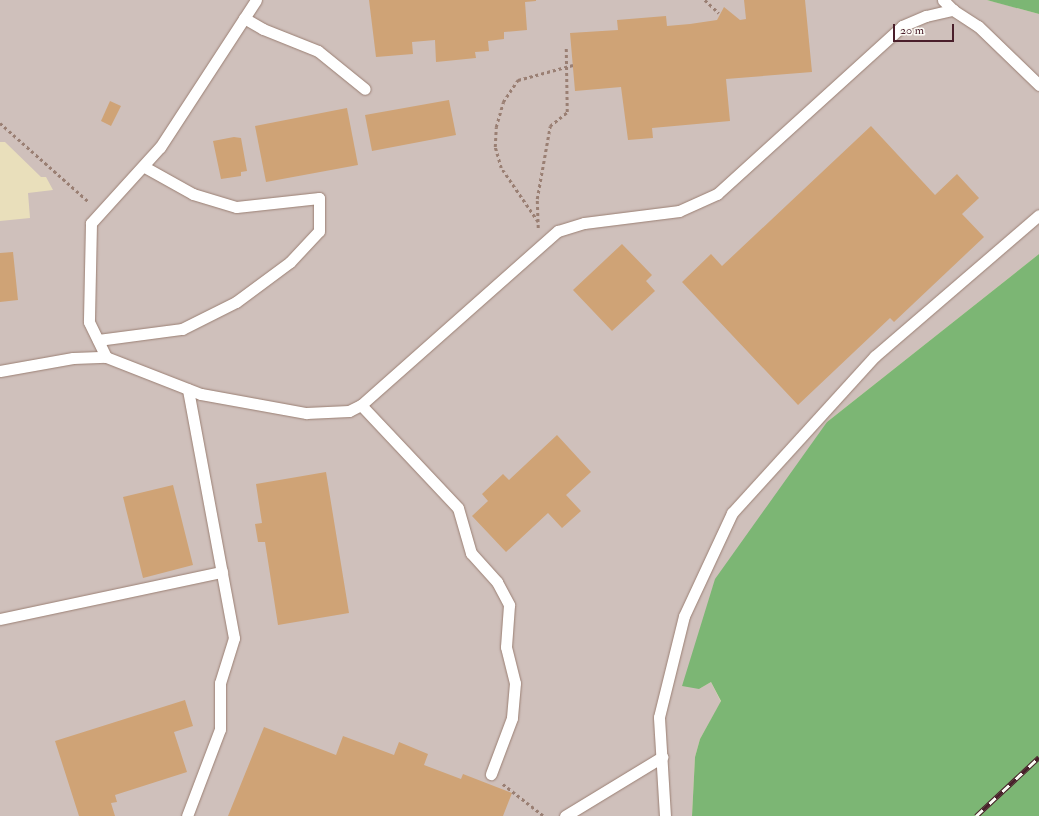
<!DOCTYPE html>
<style>
body{margin:0}
#map{position:relative;width:1039px;height:816px;overflow:hidden;background:#e9dfbb;font-family:"IM FELL Double Pica",serif}
div>[style]{position:absolute}
[style*='--x']{left:calc(var(--x)*1px);top:calc(var(--y)*1px);width:calc(var(--w)*1px);rotate:calc(var(--a)*1deg)}
.industrial>*{inset:0;background:#cfc0bb}
.forest>*{inset:0;background:#7cb674}
.building>*{inset:0;background:#cfa376}
.path>*{height:2.5px;margin-top:-1.25px;transform-origin:0;background:repeating-linear-gradient(90deg,#9a7f73 0 3px,transparent 0 6px)}
.roads{filter:drop-shadow(0 0 1px #9a7f73) drop-shadow(0 0 1px #9a7f73)}
.service>*{height:11px;margin:-5.5px;padding:0 5.5px;transform-origin:5.5px;border-radius:5.5px;background:#fff}
.rail>*{height:4.5px;margin-top:-2.25px;transform-origin:0;background:repeating-linear-gradient(90deg,#fdfcf7 0 9px,#4a1f2b 0 18px);box-sizing:border-box;border-block:1px solid #4a1f2b}
span{translate:-50% -50%;white-space:nowrap;text-align:center;line-height:1.15;-webkit-text-stroke:3.5px #fdfcf7;paint-order:stroke}
.scale{position:absolute;left:893px;top:24px;width:61px;height:18px;box-sizing:border-box;border:2px solid #4a1f2b;border-top:0;padding-left:5px;font-size:12px;line-height:14px;white-space:nowrap;color:#4a1f2b;-webkit-text-stroke:3px #fdfcf7;paint-order:stroke}
</style>
<div id="map">
<div class="industrial">
<i style="clip-path:polygon(0 0,987px 0,1039px 14px,1039px 254px,827px 422px,699px 689px,711px 682px,721px 702px,700px 739px,695px 757px,692px 816px,0 816px,0 221px,30px 218px,28px 193px,53px 190px,46px 177px,41px 177px,5px 142px,0 142px)"></i>
</div>
<div class="forest">
<i style="clip-path:polygon(987px 0,1039px 0,1039px 14px,994px 2px)"></i>
<i style="clip-path:polygon(1039px 254px,1039px 816px,692px 816px,695px 757px,700px 739px,721px 701px,711px 682px,699px 689px,682px 686px,715px 579px,827px 422px)"></i>
</div>
<div class="building">
<i style="clip-path:polygon(369px 0,536px 0,536px 1px,525px 2px,527px 30px,504px 32px,504px 39px,488px 41px,489px 51px,475px 52px,476px 58px,436px 62px,435px 40px,412px 42px,413px 54px,376px 57px)"></i>
<i style="clip-path:polygon(744px 0,805px 0,812px 72px,726px 79px,730px 121px,652px 128px,653px 138px,628px 140px,621px 87px,575px 91px,570px 33px,618px 30px,617px 20px,666px 16px,667px 26px,690px 24px,717px 20px,724px 7px,740px 20px,746px 19px)"></i>
<i style="clip-path:polygon(449px 100px,456px 135px,372px 151px,365px 115px)"></i>
<i style="clip-path:polygon(110px 101px,121px 106px,111px 126px,101px 121px)"></i>
<i style="clip-path:polygon(347px 108px,358px 165px,266px 182px,255px 126px)"></i>
<i style="clip-path:polygon(871px 126px,935px 195px,957px 174px,979px 198px,962px 214px,984px 237px,894px 322px,890px 318px,798px 405px,682px 282px,711px 254px,722px 266px)"></i>
<i style="clip-path:polygon(234px 137px,241px 138px,247px 171px,241px 172px,241px 176px,221px 179px,213px 141px)"></i>
<i style="clip-path:polygon(622px 244px,652px 275px,646px 281px,655px 291px,612px 331px,573px 290px)"></i>
<i style="clip-path:polygon(13px 252px,18px 300px,0 302px,0 253px)"></i>
<i style="clip-path:polygon(557px 435px,591px 472px,566px 495px,581px 511px,562px 528px,548px 513px,506px 552px,472px 516px,488px 501px,482px 494px,503px 474px,509px 480px)"></i>
<i style="clip-path:polygon(326px 472px,349px 613px,278px 625px,265px 542px,258px 542px,255px 524px,262px 523px,256px 484px)"></i>
<i style="clip-path:polygon(173px 485px,193px 565px,143px 578px,123px 497px)"></i>
<i style="clip-path:polygon(185px 700px,193px 726px,174px 732px,187px 772px,115px 795px,117px 802px,111px 803px,115px 816px,79px 816px,55px 741px)"></i>
<i style="clip-path:polygon(264px 727px,336px 755px,343px 736px,394px 755px,399px 742px,428px 754px,424px 765px,461px 779px,463px 774px,512px 793px,503px 816px,228px 816px)"></i>
</div>
<div class="path">
<i style="--x:705;--y:0;--w:19;--a:43"></i>
<i style="--x:0;--y:123;--w:119;--a:41.6"></i>
<i style="--x:538;--y:222;--w:65;--a:-124.4"></i>
<i style="--x:501;--y:168;--w:22;--a:-106"></i>
<i style="--x:495;--y:147;--w:20;--a:-87"></i>
<i style="--x:496;--y:127;--w:26;--a:-74"></i>
<i style="--x:503;--y:102;--w:27;--a:-56"></i>
<i style="--x:518;--y:80;--w:57;--a:-15.3"></i>
<i style="--x:538;--y:228;--w:29;--a:-92"></i>
<i style="--x:537;--y:199;--w:74;--a:-79.9"></i>
<i style="--x:550;--y:126;--w:22;--a:-39"></i>
<i style="--x:567;--y:112;--w:66;--a:-90.9"></i>
<i style="--x:503;--y:784;--w:52;--a:38"></i>
</div>
<div class="roads">
<div class="service">
<i style="--x:256;--y:0;--w:176;--a:123.1"></i>
<i style="--x:160;--y:147;--w:103;--a:132.2"></i>
<i style="--x:91;--y:223;--w:99;--a:91.2"></i>
<i style="--x:89;--y:322;--w:39;--a:64"></i>
<i style="--x:106;--y:357;--w:102;--a:21.3"></i>
<i style="--x:201;--y:394;--w:107;--a:10.3"></i>
<i style="--x:306;--y:413;--w:43;--a:-2.7"></i>
<i style="--x:349;--y:411;--w:13;--a:-27"></i>
<i style="--x:361;--y:405;--w:263;--a:-41.5"></i>
<i style="--x:558;--y:231;--w:27;--a:-17"></i>
<i style="--x:584;--y:223;--w:96;--a:-7.2"></i>
<i style="--x:679;--y:211;--w:42;--a:-24.1"></i>
<i style="--x:717;--y:194;--w:250;--a:-42.2"></i>
<i style="--x:902;--y:26;--w:26;--a:-23"></i>
<i style="--x:926;--y:16;--w:28;--a:-13"></i>
<i style="--x:953;--y:10;--w:30;--a:33"></i>
<i style="--x:978;--y:26;--w:85;--a:44"></i>
<i style="--x:943;--y:0;--w:14;--a:45"></i>
<i style="--x:244;--y:18;--w:22;--a:30"></i>
<i style="--x:263;--y:29;--w:59;--a:21.8"></i>
<i style="--x:318;--y:51;--w:60;--a:39"></i>
<i style="--x:98;--y:340;--w:85;--a:-7.5"></i>
<i style="--x:182;--y:329;--w:60;--a:-26.6"></i>
<i style="--x:236;--y:302;--w:67;--a:-36.5"></i>
<i style="--x:290;--y:262;--w:42;--a:-46.9"></i>
<i style="--x:319;--y:231;--w:33;--a:-90"></i>
<i style="--x:319;--y:198;--w:83;--a:173.8"></i>
<i style="--x:236;--y:207;--w:45;--a:-163.2"></i>
<i style="--x:193;--y:194;--w:57;--a:-150.8"></i>
<i style="--x:0;--y:371;--w:74;--a:-10.1"></i>
<i style="--x:73;--y:358;--w:33;--a:-2"></i>
<i style="--x:361;--y:405;--w:141;--a:46.7"></i>
<i style="--x:458;--y:508;--w:47;--a:73.9"></i>
<i style="--x:471;--y:553;--w:39;--a:48"></i>
<i style="--x:497;--y:582;--w:26;--a:62"></i>
<i style="--x:509;--y:605;--w:42;--a:94.1"></i>
<i style="--x:506;--y:647;--w:37;--a:76"></i>
<i style="--x:515;--y:683;--w:35;--a:95"></i>
<i style="--x:512;--y:718;--w:60;--a:110.6"></i>
<i style="--x:0;--y:619;--w:227;--a:-12"></i>
<i style="--x:187;--y:816;--w:93;--a:-69.2"></i>
<i style="--x:220;--y:729;--w:46;--a:-90"></i>
<i style="--x:220;--y:683;--w:47;--a:-72.7"></i>
<i style="--x:234;--y:638;--w:253;--a:-100.5"></i>
<i style="--x:565;--y:816;--w:114;--a:-31.3"></i>
<i style="--x:665;--y:816;--w:99;--a:-93.5"></i>
<i style="--x:659;--y:717;--w:104;--a:-76.1"></i>
<i style="--x:684;--y:616;--w:114;--a:-65"></i>
<i style="--x:732;--y:513;--w:212;--a:-47.7"></i>
<i style="--x:875;--y:356;--w:216;--a:-40.7"></i>
</div>
</div>
<div class="rail">
<i style="--x:976;--y:816;--w:86;--a:-43.1"></i>
</div>
<div class="scale">20 m</div>
</div>
